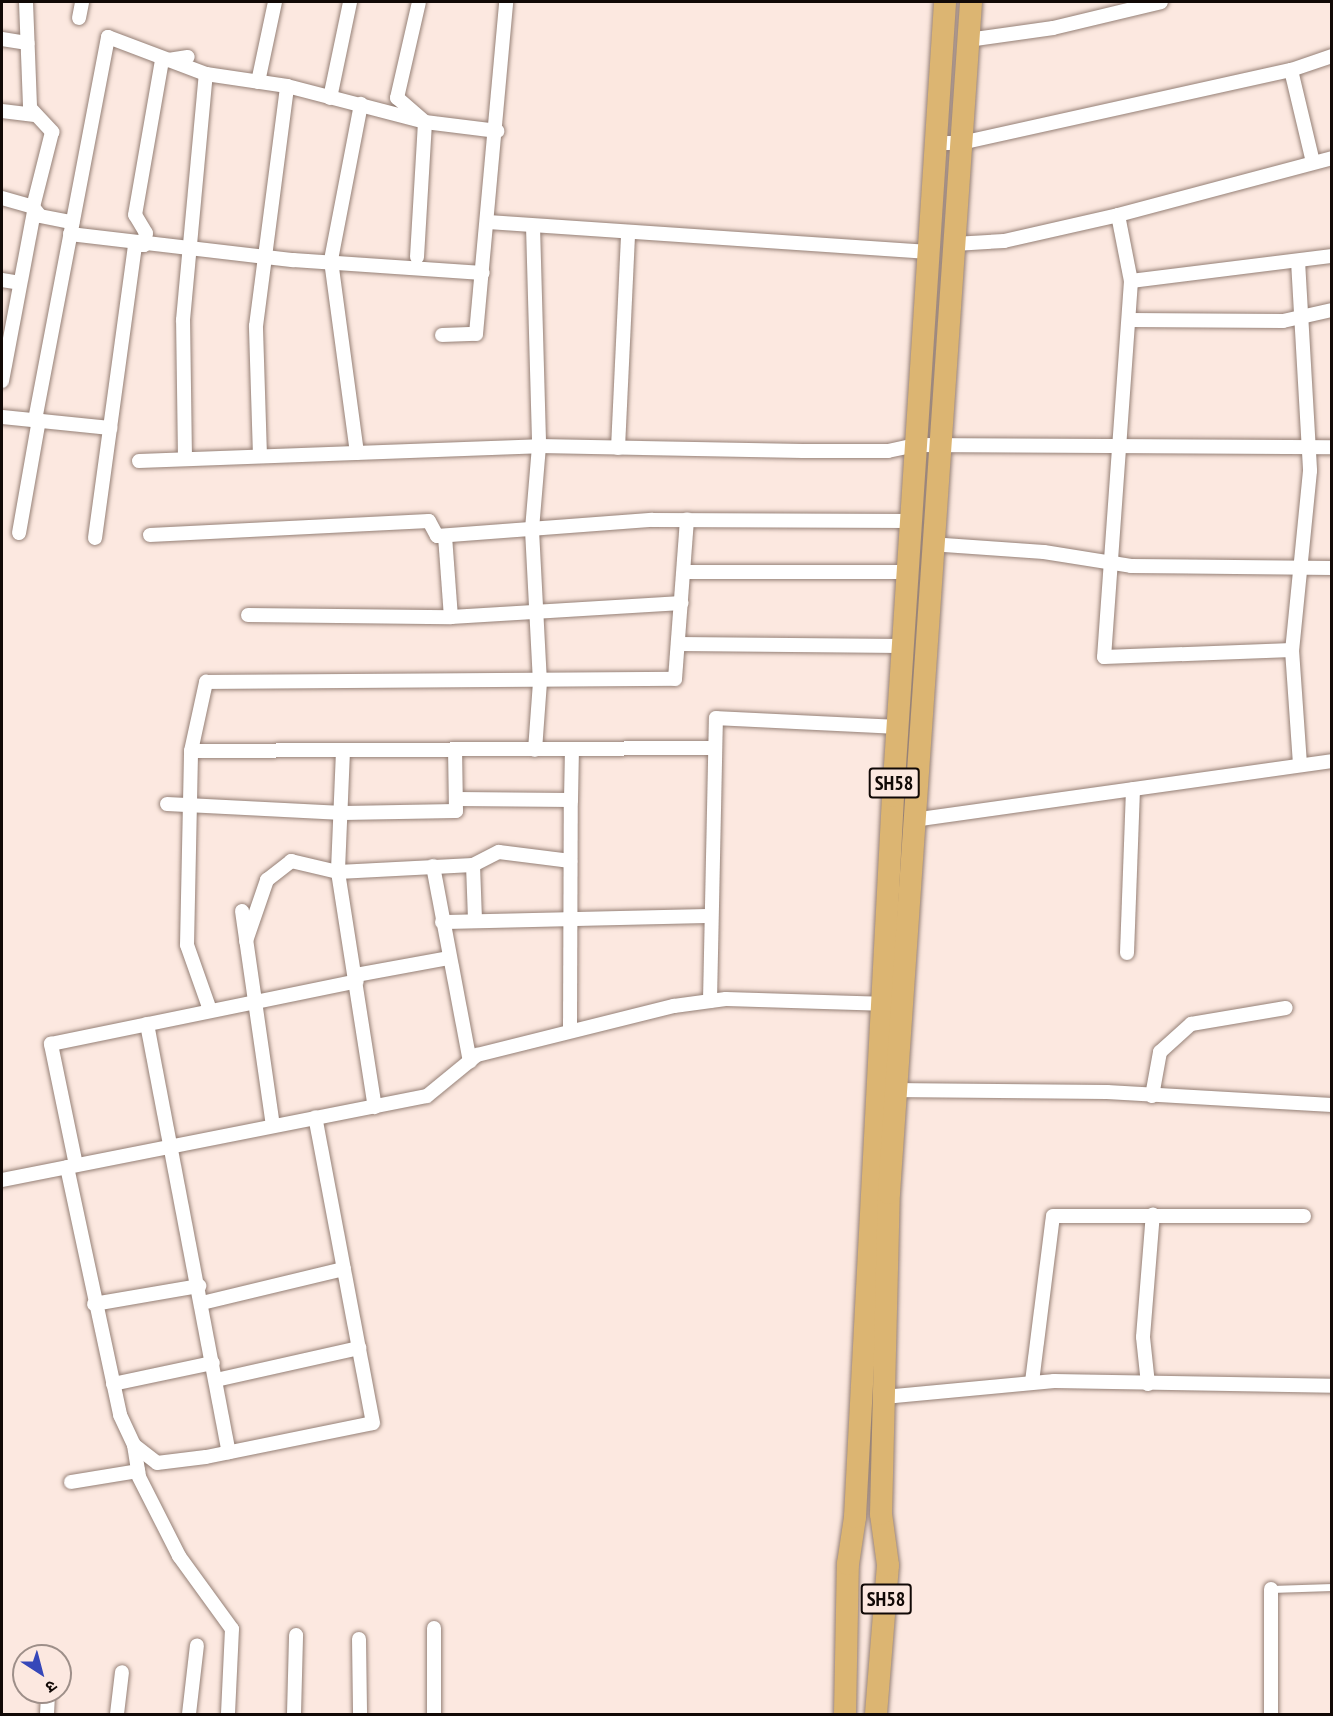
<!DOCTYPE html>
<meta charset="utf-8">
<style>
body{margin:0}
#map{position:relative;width:1333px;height:1716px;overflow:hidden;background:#fce8e0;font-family:"PT Sans Narrow","Noto Sans Devanagari",sans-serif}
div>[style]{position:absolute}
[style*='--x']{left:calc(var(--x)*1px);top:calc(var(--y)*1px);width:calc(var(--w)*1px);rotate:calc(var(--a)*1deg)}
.roads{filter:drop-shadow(0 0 2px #958076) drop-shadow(0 0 2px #958076)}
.service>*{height:7px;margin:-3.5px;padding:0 3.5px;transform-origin:3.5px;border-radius:3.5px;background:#fff}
.minor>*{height:14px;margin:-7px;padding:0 7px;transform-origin:7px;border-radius:7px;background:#fff}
.primary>*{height:22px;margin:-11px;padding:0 11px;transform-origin:11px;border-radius:11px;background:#dcb572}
span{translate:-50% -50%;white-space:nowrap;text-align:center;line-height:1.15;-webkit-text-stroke:5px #fce8e0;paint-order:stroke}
.shield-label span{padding:2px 4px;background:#fce8e0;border:2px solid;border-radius:4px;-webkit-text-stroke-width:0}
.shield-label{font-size:20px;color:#110906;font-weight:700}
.frame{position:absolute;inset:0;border:3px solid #110906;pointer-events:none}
.north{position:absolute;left:12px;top:1644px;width:60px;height:60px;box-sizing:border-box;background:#fce8e0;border:2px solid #9e8f89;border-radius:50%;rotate:144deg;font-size:16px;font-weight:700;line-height:24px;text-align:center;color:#110906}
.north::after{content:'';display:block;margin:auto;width:21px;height:27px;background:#3647b9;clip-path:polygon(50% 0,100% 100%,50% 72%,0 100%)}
</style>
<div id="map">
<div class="roads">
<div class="service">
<i style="--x:1271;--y:1589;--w:61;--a:-1.9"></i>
</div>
<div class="minor">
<i style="--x:26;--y:2;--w:106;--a:87.8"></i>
<i style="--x:30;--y:108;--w:33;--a:47"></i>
<i style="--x:52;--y:132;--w:77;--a:104.2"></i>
<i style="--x:33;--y:207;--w:11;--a:52"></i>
<i style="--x:40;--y:216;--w:33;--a:11"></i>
<i style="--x:79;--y:18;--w:16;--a:-79"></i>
<i style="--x:2;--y:39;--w:26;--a:9"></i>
<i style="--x:968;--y:40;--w:86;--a:-8"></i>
<i style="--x:1053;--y:28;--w:111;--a:-13.5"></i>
<i style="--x:1291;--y:70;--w:95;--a:76.6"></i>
<i style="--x:258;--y:82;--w:82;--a:-78"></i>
<i style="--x:330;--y:98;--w:98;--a:-78.2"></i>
<i style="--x:2;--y:111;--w:33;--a:7"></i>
<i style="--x:936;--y:143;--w:25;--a:0"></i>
<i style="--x:961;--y:143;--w:338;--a:-12.5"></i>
<i style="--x:1291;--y:70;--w:43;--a:-18.9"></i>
<i style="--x:2;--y:198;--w:32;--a:16"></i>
<i style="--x:1118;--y:215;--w:67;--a:78.9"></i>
<i style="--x:1131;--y:281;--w:377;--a:94.1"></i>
<i style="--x:1104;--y:657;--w:188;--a:-2.1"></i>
<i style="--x:488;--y:222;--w:442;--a:3.9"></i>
<i style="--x:533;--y:226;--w:220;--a:88.4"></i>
<i style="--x:539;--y:446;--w:84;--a:94.8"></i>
<i style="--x:532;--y:530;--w:152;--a:87"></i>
<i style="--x:540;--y:682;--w:68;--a:94.2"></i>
<i style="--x:70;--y:234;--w:225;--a:6.7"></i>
<i style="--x:293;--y:260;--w:190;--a:3.9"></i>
<i style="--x:954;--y:244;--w:50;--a:-3.4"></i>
<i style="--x:1004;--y:241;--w:117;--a:-12.8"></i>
<i style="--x:1118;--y:215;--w:221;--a:-14.9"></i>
<i style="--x:417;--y:257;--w:135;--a:-86.6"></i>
<i style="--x:425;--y:122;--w:37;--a:-139"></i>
<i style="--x:397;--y:98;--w:98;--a:-77.1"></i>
<i style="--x:1298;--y:261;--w:210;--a:86.7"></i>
<i style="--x:1310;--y:471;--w:180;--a:95.7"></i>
<i style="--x:1292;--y:650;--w:114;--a:86"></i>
<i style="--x:2;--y:280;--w:18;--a:9"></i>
<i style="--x:1131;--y:281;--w:203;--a:-7.1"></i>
<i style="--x:1129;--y:320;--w:154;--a:0.4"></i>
<i style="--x:1283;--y:321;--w:50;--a:-12.7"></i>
<i style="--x:442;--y:335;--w:34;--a:-2"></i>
<i style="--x:476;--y:334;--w:333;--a:-84.8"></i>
<i style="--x:2;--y:381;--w:173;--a:-79.3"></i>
<i style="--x:2;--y:417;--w:109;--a:5.8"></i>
<i style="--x:110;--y:428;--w:185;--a:-82.2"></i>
<i style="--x:135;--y:245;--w:9;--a:0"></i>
<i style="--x:144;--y:245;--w:12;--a:-81"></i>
<i style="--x:146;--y:233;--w:21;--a:-121"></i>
<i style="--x:135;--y:215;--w:156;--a:-80.1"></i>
<i style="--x:162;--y:61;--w:26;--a:-9"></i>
<i style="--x:35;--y:420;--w:390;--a:-79.2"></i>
<i style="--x:108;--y:37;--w:105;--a:20.7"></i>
<i style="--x:206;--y:74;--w:82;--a:8.4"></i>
<i style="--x:287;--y:86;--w:143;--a:14.6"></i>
<i style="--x:425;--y:122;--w:73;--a:7.1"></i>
<i style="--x:618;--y:448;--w:215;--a:-87.3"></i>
<i style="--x:357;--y:453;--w:195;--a:-97.7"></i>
<i style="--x:331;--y:260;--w:159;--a:-79.1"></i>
<i style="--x:260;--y:456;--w:130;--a:-91.8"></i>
<i style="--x:256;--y:326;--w:242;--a:-82.6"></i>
<i style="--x:185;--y:459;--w:139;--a:-90.8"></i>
<i style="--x:183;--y:320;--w:247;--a:-84.7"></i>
<i style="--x:139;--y:461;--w:400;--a:-2.1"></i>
<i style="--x:539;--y:446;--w:264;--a:1.1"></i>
<i style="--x:803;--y:451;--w:85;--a:0"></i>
<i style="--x:888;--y:451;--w:29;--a:-12"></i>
<i style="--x:916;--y:445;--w:416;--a:0.3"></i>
<i style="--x:19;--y:533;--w:115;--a:-80"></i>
<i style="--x:150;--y:535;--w:279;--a:-2.9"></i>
<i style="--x:429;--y:521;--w:17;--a:62"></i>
<i style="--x:437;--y:536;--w:216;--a:-4.3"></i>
<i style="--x:652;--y:520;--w:259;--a:0.2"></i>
<i style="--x:445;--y:536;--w:81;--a:85.8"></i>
<i style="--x:95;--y:538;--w:111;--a:-82.2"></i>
<i style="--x:930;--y:544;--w:114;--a:4"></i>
<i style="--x:1044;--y:552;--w:88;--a:9.1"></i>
<i style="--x:1131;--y:566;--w:201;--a:0.6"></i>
<i style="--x:684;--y:572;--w:223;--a:0"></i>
<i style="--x:248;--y:615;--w:203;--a:0.6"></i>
<i style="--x:451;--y:617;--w:231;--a:-3.5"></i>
<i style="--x:679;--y:644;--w:223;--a:0.5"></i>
<i style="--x:191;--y:751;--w:523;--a:-0.33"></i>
<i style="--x:343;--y:751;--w:121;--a:92.4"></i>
<i style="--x:338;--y:872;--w:238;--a:81.1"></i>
<i style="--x:456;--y:799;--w:115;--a:0.5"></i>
<i style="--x:571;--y:800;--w:51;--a:-88.9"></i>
<i style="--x:167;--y:804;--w:176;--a:2.9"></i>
<i style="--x:343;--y:813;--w:113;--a:-1"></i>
<i style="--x:456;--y:811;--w:61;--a:-90.9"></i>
<i style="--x:913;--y:820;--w:423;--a:-8"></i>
<i style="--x:473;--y:865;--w:29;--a:-27"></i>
<i style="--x:499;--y:852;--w:72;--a:7.2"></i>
<i style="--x:433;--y:866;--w:199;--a:79.3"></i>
<i style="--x:242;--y:911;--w:216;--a:81.8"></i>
<i style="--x:442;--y:922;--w:269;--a:-1.3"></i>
<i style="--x:246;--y:941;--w:65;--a:-71"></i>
<i style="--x:267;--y:880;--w:31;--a:-38"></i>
<i style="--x:291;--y:861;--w:48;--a:13.2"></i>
<i style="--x:338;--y:872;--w:135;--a:-3"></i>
<i style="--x:473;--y:865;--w:55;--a:87.9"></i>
<i style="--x:1127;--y:953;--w:164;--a:-87.9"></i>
<i style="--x:356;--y:975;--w:95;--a:-10.4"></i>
<i style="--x:710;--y:1001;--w:283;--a:-88.8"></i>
<i style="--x:716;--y:718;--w:181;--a:2.8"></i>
<i style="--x:210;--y:1010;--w:69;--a:-109.5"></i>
<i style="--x:187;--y:945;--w:194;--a:-88.8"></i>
<i style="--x:191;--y:751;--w:71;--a:-77.7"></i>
<i style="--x:206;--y:682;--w:469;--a:-0.4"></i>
<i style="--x:675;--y:679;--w:160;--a:-85.7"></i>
<i style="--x:147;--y:1024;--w:436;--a:79.2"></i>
<i style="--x:570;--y:1030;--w:230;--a:-89.8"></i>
<i style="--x:890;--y:1090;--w:217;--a:0.5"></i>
<i style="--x:1107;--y:1092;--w:225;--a:3.3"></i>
<i style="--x:1152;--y:1096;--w:45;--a:-79.7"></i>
<i style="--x:1160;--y:1052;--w:42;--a:-42.1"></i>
<i style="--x:1191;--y:1024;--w:96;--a:-9.6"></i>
<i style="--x:76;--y:1165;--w:124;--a:-101.7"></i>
<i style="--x:51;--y:1044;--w:312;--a:-11.6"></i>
<i style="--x:67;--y:1167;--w:254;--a:77.9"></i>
<i style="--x:120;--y:1415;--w:33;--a:65"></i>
<i style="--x:134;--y:1445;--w:29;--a:38"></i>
<i style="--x:157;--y:1463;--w:49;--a:-7"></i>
<i style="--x:206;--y:1457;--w:170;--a:-11.5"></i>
<i style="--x:373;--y:1423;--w:311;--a:-100.7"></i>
<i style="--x:2;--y:1180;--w:433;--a:-11.2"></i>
<i style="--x:427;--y:1096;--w:65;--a:-39.4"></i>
<i style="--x:477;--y:1055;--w:203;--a:-14"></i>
<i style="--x:674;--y:1006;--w:52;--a:-7.7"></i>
<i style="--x:726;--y:999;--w:155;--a:1.8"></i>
<i style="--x:202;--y:1303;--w:146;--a:-13.5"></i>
<i style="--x:94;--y:1304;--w:107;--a:-9.7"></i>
<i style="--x:216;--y:1380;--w:147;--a:-12.6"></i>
<i style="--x:1032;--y:1382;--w:167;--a:-82.8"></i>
<i style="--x:1053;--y:1216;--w:251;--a:0"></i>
<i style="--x:113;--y:1384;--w:102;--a:-11.9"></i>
<i style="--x:1148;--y:1384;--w:47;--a:-96.1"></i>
<i style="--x:1143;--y:1337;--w:123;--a:-85.4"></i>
<i style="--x:884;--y:1397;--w:171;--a:-5.4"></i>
<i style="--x:1054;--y:1381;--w:278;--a:1"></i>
<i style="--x:134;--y:1445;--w:32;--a:81"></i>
<i style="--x:139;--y:1477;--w:89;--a:63.1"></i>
<i style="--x:179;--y:1556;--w:90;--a:54"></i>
<i style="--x:232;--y:1629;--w:85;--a:92.7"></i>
<i style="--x:71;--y:1482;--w:68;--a:-9.3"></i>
<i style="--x:1271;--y:1589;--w:125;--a:90"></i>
<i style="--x:434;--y:1628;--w:86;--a:90"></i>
<i style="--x:359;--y:1639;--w:75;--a:89.2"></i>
<i style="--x:47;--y:1714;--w:22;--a:-87"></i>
<i style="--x:117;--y:1714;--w:42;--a:-83.2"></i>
<i style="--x:189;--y:1714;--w:69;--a:-83.4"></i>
<i style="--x:294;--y:1714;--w:79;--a:-88.5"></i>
</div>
<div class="primary">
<i style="--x:845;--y:1714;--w:150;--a:-88.9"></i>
<i style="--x:848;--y:1564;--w:48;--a:-81.5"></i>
<i style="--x:855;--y:1517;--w:722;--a:-86.98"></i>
<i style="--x:893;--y:796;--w:796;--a:-86.25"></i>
<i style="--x:876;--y:1714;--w:149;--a:-85.4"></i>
<i style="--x:888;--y:1565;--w:51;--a:-97.8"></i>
<i style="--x:881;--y:1514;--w:321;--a:-88.6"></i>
<i style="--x:889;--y:1193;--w:1194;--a:-86.06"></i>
</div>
</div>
<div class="shield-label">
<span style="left:894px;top:783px">SH58</span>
<span style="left:886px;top:1599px">SH58</span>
</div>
<div class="frame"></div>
<div class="north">उ</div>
</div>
